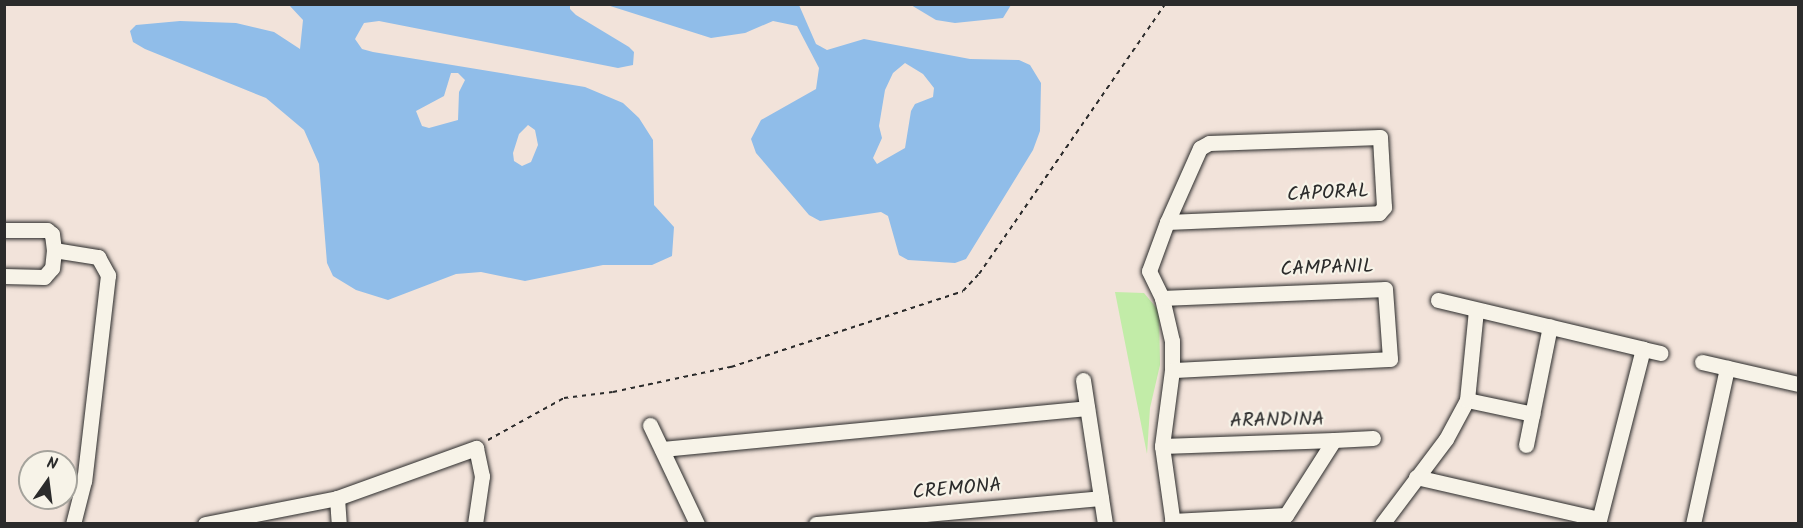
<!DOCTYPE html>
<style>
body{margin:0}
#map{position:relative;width:1803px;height:528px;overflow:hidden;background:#f2e3da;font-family:Kalam,sans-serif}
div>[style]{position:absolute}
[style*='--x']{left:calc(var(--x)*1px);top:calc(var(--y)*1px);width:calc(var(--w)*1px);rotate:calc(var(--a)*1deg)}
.green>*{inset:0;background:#c2eca8}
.water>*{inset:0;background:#90bde9}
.path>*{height:2px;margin-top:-1px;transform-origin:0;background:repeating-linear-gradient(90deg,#2b2b2b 0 4.5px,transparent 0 9px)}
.roads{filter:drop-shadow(0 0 2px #2b2b2b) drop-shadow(0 0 2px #2b2b2b)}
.minor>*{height:15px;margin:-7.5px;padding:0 7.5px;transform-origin:7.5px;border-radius:7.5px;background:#f7f3e8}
span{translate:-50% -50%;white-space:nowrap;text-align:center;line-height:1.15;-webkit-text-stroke:4.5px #f7f3e8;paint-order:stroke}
.street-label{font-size:20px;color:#2b2b2b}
.frame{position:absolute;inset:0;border:6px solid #2b2b2b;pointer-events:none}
.north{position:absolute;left:18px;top:450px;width:60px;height:60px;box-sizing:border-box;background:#f7f3e8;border:2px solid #a5a39c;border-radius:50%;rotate:14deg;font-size:16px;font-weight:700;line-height:24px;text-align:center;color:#2b2b2b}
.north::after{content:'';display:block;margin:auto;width:21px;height:27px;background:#2b2b2b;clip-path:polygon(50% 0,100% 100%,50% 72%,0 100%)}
</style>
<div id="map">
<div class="green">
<i style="clip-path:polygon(1115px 292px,1144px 293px,1159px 311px,1160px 365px,1150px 408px,1147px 454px)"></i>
</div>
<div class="water">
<i style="clip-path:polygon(evenodd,289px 5px,570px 5px,570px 9px,576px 15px,629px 47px,634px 52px,633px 65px,618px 68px,379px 21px,364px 23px,355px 39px,362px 49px,373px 52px,585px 87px,623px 103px,639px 118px,653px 140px,654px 205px,674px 227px,672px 256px,652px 265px,603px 265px,525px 281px,481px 272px,456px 274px,388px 300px,356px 290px,333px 276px,327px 263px,319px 164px,304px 130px,266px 98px,145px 49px,133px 42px,130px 31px,136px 25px,180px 21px,236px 23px,274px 32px,300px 49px,303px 20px,289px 5px,451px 73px,458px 73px,465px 80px,459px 92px,458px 120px,429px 128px,422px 126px,416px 111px,444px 96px,451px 73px,289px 5px,528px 125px,535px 130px,538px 145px,531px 162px,522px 166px,514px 161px,513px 153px,519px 134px,528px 125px)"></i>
<i style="clip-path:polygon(evenodd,607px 5px,799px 5px,816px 44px,827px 50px,864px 39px,970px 59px,1019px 60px,1030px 65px,1041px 83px,1040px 131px,1033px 150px,966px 259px,955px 263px,908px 260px,899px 255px,888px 216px,881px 212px,820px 221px,809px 215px,756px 153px,751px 139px,761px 120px,816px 89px,819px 68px,797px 26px,773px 21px,745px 33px,711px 38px,607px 5px,905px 63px,923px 74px,934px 88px,933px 97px,915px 104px,911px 111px,905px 148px,877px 164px,873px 158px,882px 138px,879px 126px,885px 90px,893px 73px,905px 63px)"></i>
<i style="clip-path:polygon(911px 5px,1011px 5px,1003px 18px,955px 23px,936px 20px)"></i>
</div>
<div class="path">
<i style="--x:488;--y:440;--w:87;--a:-28.9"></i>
<i style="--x:564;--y:398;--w:49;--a:-7"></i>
<i style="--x:613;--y:392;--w:121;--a:-12"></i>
<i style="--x:731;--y:367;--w:244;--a:-18.1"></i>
<i style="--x:963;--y:291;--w:23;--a:-47"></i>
<i style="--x:979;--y:274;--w:328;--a:-55.4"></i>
</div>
<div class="roads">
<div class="minor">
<i style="--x:1167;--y:222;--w:212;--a:-2.4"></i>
<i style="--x:1379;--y:213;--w:8;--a:-50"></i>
<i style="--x:1384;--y:207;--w:70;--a:-93.3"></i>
<i style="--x:1380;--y:137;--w:171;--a:178"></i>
<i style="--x:1209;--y:143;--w:10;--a:151"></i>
<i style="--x:1200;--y:148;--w:81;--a:114"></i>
<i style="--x:1167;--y:222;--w:52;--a:110.2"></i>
<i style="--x:1149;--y:271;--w:30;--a:64"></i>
<i style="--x:1162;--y:298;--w:44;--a:76.9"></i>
<i style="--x:1172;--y:341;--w:29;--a:90"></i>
<i style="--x:1172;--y:370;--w:77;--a:97.5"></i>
<i style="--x:1162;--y:446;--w:79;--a:82"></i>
<i style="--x:4;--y:230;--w:43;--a:0"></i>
<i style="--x:47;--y:230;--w:6;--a:39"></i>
<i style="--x:52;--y:234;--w:16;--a:83"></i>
<i style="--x:54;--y:250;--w:18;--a:96"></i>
<i style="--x:52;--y:268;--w:12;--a:132"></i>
<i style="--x:44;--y:277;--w:40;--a:-178.6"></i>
<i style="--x:54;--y:250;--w:45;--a:9"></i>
<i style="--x:98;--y:257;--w:21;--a:61"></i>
<i style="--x:108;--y:275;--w:207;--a:96.6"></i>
<i style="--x:84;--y:481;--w:44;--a:104.3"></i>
<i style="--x:1162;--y:298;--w:223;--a:-2.3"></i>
<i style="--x:1385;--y:289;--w:70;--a:85.9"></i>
<i style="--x:1390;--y:359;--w:218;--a:177.1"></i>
<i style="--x:1438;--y:300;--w:211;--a:13.4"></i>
<i style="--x:1702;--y:362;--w:98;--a:12.9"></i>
<i style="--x:1083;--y:380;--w:146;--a:81.3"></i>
<i style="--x:1467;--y:400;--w:67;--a:12"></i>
<i style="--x:650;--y:425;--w:110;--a:64.6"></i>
<i style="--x:1334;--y:440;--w:39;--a:-3"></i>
<i style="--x:1526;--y:445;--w:121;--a:-78.6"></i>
<i style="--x:1162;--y:446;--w:172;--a:-2"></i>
<i style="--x:1334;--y:440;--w:89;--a:122.6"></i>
<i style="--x:1286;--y:515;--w:114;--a:177"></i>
<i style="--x:662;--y:449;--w:427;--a:-5.5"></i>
<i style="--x:1416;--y:477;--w:188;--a:12.9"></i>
<i style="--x:337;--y:498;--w:26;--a:86"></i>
<i style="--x:205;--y:524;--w:135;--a:-11.1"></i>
<i style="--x:337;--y:498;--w:148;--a:-19.8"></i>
<i style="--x:476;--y:448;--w:29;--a:78"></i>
<i style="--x:482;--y:476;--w:49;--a:98.3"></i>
<i style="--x:816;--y:524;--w:286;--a:-5.2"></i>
<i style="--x:1382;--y:524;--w:106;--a:-53"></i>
<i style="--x:1446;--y:439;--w:44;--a:-61.7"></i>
<i style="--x:1467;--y:400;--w:90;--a:-84.3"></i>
<i style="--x:1598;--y:524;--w:181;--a:-75.6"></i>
<i style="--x:1643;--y:349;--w:18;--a:13"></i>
<i style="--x:1693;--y:524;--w:160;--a:-77.7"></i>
</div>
</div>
<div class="street-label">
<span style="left:1328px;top:194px;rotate:-3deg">CAPORAL</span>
<span style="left:1327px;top:269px;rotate:-2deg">CAMPANIL</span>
<span style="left:1277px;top:421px;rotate:-1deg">ARANDINA</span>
<span style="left:957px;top:490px;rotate:-5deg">CREMONA</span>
</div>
<div class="frame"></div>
<div class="north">N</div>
</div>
